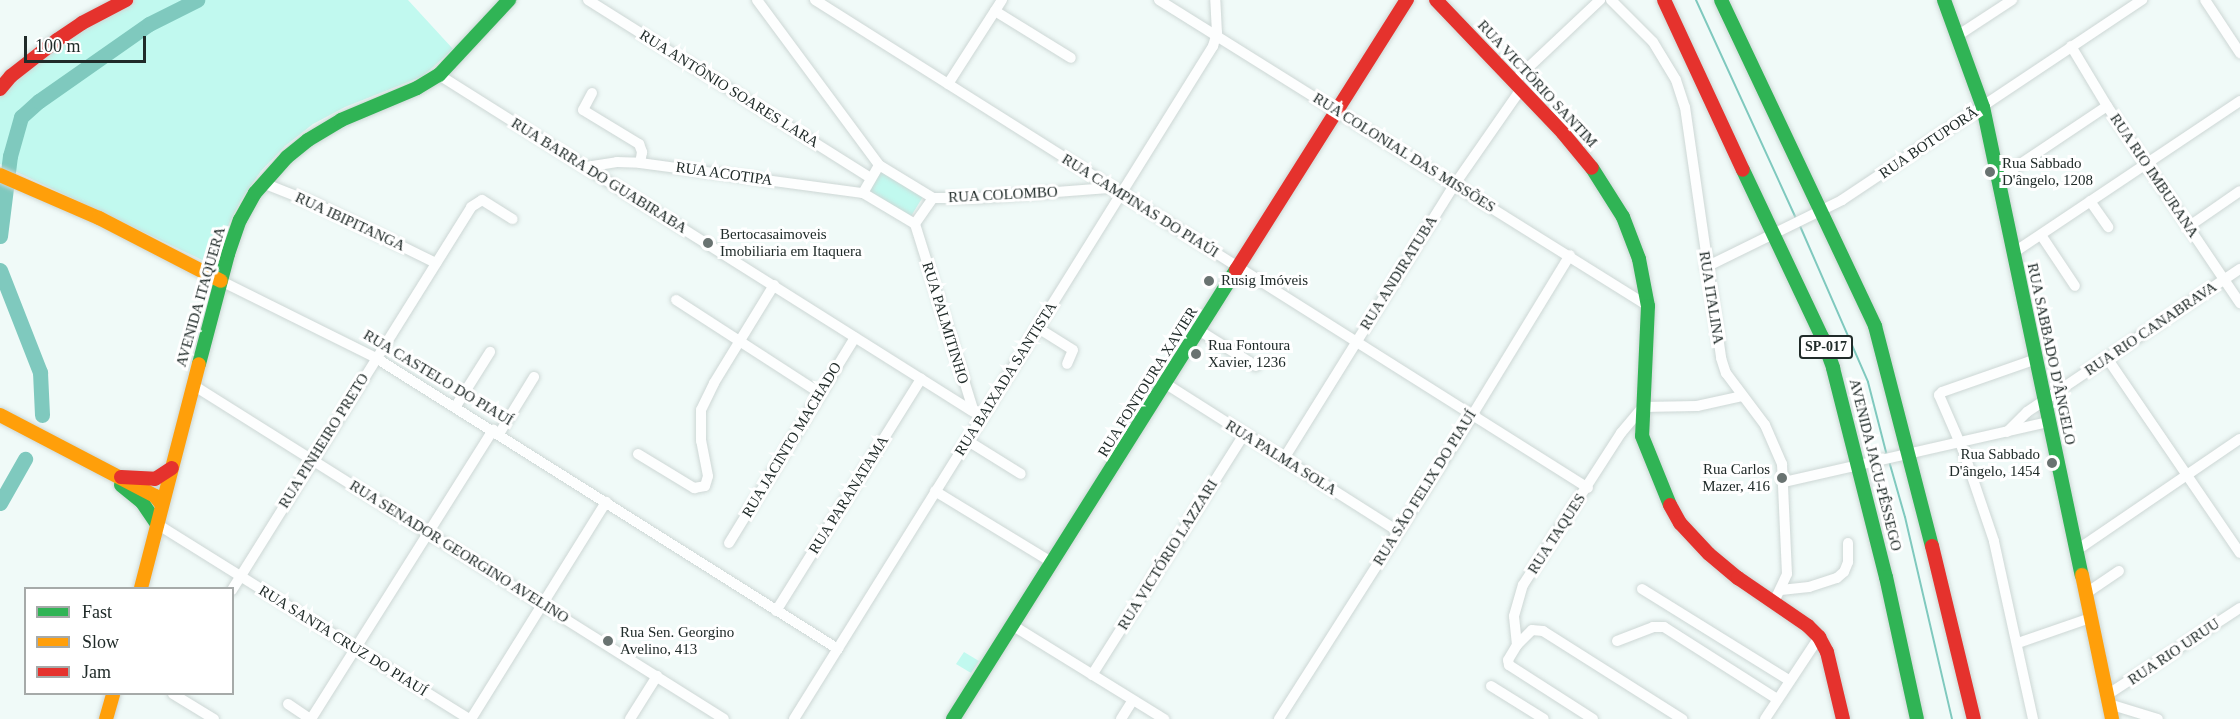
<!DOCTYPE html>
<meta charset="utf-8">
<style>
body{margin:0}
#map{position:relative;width:2240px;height:719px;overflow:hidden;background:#f0faf8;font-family:"Times New Roman",serif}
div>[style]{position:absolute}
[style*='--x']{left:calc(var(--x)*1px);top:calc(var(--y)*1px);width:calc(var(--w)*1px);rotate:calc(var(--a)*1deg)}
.green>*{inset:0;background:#c1f9ef}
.stream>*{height:2px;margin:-1px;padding:0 1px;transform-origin:1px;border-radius:1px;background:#7fc9be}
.river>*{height:15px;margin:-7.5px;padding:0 7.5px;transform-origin:7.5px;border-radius:7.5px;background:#7fc9be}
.roads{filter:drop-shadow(0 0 2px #cdd7d5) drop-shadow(0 0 2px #cdd7d5)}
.street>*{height:10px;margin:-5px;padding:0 5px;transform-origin:5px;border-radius:5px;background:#fdfefe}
.fast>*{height:14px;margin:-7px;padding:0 7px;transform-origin:7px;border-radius:7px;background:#30b455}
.slow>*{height:14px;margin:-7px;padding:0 7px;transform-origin:7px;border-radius:7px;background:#ff9f0a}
.jam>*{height:14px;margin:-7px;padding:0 7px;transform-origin:7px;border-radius:7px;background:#e5322d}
.dots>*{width:16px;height:16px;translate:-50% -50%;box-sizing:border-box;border:3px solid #fff;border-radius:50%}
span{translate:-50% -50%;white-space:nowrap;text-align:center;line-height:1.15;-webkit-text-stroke:6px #fff;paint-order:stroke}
.shield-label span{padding:2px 4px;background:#fff;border:2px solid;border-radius:4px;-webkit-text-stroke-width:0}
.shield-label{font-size:14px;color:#202b29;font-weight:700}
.street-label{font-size:15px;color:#202b29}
.poi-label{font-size:15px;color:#202b29}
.left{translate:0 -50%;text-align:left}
.right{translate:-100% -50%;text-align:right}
.legend{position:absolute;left:24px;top:587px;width:210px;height:108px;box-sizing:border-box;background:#fff;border:2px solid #a6aaa9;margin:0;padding:8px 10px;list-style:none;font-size:18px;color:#202b29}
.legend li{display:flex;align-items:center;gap:12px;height:30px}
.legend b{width:30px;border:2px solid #a6aaa9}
.scale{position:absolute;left:24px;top:36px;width:122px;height:27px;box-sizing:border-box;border:3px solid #202b29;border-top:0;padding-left:8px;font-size:18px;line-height:21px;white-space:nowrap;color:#202b29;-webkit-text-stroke:4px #fff;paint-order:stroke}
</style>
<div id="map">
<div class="green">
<i style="clip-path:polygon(123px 0,408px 0,453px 49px,423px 76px,345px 107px,313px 124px,285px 146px,261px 171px,241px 200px,225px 232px,215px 266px,0 164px,0 89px)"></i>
<i style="clip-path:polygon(882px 168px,924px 195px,910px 218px,867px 191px)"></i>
<i style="clip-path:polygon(964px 652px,979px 661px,971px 673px,956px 664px)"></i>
</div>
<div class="stream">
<i style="--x:1696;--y:0;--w:240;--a:65.4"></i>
<i style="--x:1800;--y:226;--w:170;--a:66.4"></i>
<i style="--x:1868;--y:382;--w:76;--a:75.6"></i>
<i style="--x:1889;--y:461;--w:58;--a:74.1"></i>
<i style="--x:1905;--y:517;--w:207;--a:76.9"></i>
</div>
<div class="river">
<i style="--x:0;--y:236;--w:81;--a:-82.9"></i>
<i style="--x:10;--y:156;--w:41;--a:-74.2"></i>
<i style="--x:21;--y:117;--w:24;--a:-42"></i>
<i style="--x:39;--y:101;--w:134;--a:-35"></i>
<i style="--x:149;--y:24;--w:54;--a:-26.6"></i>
<i style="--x:0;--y:270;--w:110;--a:68.6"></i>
<i style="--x:40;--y:372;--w:43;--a:87.3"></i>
<i style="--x:0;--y:503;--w:51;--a:-60.4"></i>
</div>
<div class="roads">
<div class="street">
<i style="--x:588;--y:0;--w:334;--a:32.2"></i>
<i style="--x:757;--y:0;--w:205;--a:53.5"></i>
<i style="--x:879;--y:165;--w:63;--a:31.4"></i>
<i style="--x:933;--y:198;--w:32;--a:125"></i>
<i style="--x:915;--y:224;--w:61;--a:-149.2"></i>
<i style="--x:863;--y:193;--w:32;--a:-60"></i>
<i style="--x:815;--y:0;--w:914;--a:32.26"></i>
<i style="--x:1159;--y:0;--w:577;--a:32.04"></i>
<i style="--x:1611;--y:0;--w:59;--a:45"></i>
<i style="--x:1653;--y:42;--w:44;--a:58.8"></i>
<i style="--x:1676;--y:80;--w:28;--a:72"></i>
<i style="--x:1685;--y:107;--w:254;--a:81.8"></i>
<i style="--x:1721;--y:358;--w:16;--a:72"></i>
<i style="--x:1726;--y:373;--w:65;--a:53.1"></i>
<i style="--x:1765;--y:425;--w:43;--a:66.4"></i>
<i style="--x:1782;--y:464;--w:110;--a:87.4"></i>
<i style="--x:1787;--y:574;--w:31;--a:115"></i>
<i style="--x:2205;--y:0;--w:64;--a:56.6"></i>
<i style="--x:995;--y:11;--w:89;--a:31.7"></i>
<i style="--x:1957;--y:36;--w:66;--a:-33.2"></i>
<i style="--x:2071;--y:46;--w:70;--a:59"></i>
<i style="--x:2107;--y:106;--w:238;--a:56"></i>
<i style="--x:439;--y:75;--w:630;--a:32.23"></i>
<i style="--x:1513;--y:82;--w:120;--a:-43.3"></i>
<i style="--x:948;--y:84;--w:100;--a:-57.3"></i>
<i style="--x:592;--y:93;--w:19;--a:118"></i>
<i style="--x:583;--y:110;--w:66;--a:31.3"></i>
<i style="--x:639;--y:144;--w:9;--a:69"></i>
<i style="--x:642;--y:152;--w:11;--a:100"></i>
<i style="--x:586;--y:167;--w:31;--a:-9"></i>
<i style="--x:617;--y:162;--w:23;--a:2"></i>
<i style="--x:640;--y:163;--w:225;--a:7.7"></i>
<i style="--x:1998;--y:179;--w:131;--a:-33.8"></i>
<i style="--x:263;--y:183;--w:57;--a:21.6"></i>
<i style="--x:316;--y:204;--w:134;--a:26.2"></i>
<i style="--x:933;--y:198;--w:45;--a:0"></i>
<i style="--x:978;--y:198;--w:131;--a:-4.4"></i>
<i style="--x:2090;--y:201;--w:32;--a:55"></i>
<i style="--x:915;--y:224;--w:197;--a:72.6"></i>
<i style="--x:2188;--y:227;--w:63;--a:-34.7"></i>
<i style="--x:2041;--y:235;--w:61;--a:56.3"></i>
<i style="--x:2013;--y:253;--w:273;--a:-33.8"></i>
<i style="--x:1706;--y:267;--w:152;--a:-26.2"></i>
<i style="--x:1842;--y:200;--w:361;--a:-33.7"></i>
<i style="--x:221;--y:281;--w:173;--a:26.4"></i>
<i style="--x:376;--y:358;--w:546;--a:32.21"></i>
<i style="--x:676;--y:300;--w:171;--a:32.9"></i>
<i style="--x:1038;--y:328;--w:41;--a:32.2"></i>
<i style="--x:1073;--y:350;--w:15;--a:113"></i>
<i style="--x:1200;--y:331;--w:66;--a:32"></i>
<i style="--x:2107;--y:358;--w:236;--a:55.7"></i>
<i style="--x:1166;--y:384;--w:275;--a:32.4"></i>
<i style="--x:193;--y:385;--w:627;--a:32.17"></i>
<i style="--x:456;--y:406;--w:64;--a:-57.8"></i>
<i style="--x:2007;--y:432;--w:28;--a:-45"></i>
<i style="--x:2027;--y:412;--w:257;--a:-33.9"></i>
<i style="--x:499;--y:434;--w:67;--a:-58.4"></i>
<i style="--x:968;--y:441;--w:62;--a:31.9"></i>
<i style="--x:638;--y:454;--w:66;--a:31.3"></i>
<i style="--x:694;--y:488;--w:11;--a:-10"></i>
<i style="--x:705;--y:486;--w:10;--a:-73"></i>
<i style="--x:708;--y:476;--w:36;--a:-101"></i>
<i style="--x:701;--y:441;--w:31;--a:-90"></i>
<i style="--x:701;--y:410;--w:30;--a:-64"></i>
<i style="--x:714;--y:383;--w:115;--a:-58.5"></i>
<i style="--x:1283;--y:460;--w:325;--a:-58.1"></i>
<i style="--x:1455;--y:184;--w:116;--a:-55.2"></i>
<i style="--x:1784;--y:482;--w:272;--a:-12.8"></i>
<i style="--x:935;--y:491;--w:138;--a:31.4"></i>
<i style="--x:157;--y:524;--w:368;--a:32"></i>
<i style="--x:729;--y:543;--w:241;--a:-58.5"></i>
<i style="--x:2077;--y:550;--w:197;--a:-34.3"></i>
<i style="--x:1642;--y:589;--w:173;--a:31.8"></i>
<i style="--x:232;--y:590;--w:451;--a:-58"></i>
<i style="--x:471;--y:207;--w:13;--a:-32"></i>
<i style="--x:482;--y:200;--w:36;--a:32"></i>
<i style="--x:1781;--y:590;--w:28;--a:-6"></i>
<i style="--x:1809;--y:587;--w:29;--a:-18"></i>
<i style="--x:1837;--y:578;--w:9;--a:-41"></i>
<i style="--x:1844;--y:572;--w:11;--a:-68"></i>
<i style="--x:1848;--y:562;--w:19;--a:-90"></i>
<i style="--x:2085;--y:594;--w:41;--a:-34.1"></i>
<i style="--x:776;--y:611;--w:274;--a:-58"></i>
<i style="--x:1012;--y:625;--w:179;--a:31.7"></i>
<i style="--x:1617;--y:641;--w:39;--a:-21"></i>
<i style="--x:1653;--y:627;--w:11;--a:0"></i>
<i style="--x:1664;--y:627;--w:134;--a:32.5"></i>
<i style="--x:2018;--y:643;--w:76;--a:-19.1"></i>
<i style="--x:1517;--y:645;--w:21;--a:-45"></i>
<i style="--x:1532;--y:630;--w:11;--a:5"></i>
<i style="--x:1543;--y:631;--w:165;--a:32.3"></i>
<i style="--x:1092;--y:675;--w:284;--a:-57.7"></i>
<i style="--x:1491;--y:686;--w:62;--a:31.9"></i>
<i style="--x:173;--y:694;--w:48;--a:31.4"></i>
<i style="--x:2107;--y:695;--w:159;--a:-33.2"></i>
<i style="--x:288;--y:704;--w:27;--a:34"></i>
<i style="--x:2109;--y:704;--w:51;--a:17"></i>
<i style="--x:311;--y:719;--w:342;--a:-57.8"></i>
<i style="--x:471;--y:719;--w:256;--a:-58.1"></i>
<i style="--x:630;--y:719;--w:51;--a:-57.9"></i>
<i style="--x:794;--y:719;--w:793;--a:-58.09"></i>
<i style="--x:1213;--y:46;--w:14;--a:-73"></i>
<i style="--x:1217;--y:33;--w:33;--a:-93"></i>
<i style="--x:1121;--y:719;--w:22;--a:-58"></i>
<i style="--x:1279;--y:719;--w:361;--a:-57.5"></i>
<i style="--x:1473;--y:414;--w:186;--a:-58.6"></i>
<i style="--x:1593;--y:719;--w:100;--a:-147.3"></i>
<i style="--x:1509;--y:665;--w:5;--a:-101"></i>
<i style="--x:1508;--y:660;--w:17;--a:-59"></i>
<i style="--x:1517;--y:645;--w:29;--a:-96"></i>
<i style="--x:1514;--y:616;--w:32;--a:-74"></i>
<i style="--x:1523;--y:585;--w:181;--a:-57.2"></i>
<i style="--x:1621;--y:433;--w:34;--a:-50"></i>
<i style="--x:1643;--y:407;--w:54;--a:-1.1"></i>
<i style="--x:1697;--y:406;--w:46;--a:-12.5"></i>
<i style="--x:1765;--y:719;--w:98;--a:-56.6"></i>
<i style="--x:2033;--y:719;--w:182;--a:-102.4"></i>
<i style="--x:1994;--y:541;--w:96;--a:-108.8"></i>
<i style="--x:1963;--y:450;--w:60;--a:-113.6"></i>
<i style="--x:1939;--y:395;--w:4;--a:-45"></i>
<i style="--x:1942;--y:392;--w:100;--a:-19.3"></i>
</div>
<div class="fast">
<i style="--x:1721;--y:0;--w:361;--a:64.7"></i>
<i style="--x:1875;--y:326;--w:227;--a:75.5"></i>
<i style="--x:1944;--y:0;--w:114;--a:70"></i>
<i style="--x:1983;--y:107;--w:478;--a:78.1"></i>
<i style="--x:1592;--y:168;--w:58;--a:57.7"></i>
<i style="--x:1623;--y:217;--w:45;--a:69.1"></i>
<i style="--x:1639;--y:259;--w:48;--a:79.2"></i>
<i style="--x:1648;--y:306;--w:130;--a:92.6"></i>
<i style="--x:1642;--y:436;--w:74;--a:67.9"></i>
<i style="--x:1743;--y:170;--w:185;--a:64.7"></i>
<i style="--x:1822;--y:337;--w:33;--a:70"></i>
<i style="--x:1833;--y:368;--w:216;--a:75.8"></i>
<i style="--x:1886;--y:577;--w:145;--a:77.7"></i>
<i style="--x:199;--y:364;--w:114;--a:-75.2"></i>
<i style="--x:228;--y:254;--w:36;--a:-71"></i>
<i style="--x:240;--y:220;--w:31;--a:-61"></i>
<i style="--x:255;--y:193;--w:48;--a:-48.4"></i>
<i style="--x:287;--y:157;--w:27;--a:-39"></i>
<i style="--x:308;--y:140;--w:39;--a:-31"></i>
<i style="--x:341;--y:120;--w:82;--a:-22.8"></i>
<i style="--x:417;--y:88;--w:26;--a:-31"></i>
<i style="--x:439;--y:75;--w:103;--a:-47"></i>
<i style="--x:121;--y:485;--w:27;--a:39"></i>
<i style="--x:142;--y:502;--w:27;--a:56"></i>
<i style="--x:953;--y:719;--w:531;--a:-57.78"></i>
</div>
<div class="slow">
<i style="--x:0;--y:175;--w:108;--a:23.5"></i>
<i style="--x:99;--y:218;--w:137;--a:27.3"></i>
<i style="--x:0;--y:415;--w:175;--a:27.6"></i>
<i style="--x:155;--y:496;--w:11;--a:52"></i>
<i style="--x:2082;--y:575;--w:147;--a:78.2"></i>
<i style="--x:141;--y:588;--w:231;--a:-75.5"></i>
<i style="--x:106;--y:719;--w:26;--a:-74"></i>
</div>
<div class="jam">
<i style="--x:1436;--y:0;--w:184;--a:46.3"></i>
<i style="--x:1563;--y:133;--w:45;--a:50.4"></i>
<i style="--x:1664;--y:0;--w:187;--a:65.1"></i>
<i style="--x:0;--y:89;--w:17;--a:-50"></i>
<i style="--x:11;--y:76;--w:58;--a:-38"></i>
<i style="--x:57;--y:40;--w:30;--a:-34"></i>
<i style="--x:82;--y:23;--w:50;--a:-27.6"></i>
<i style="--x:1236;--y:270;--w:320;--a:-57.7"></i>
<i style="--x:121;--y:477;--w:34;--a:3"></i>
<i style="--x:155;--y:479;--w:20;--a:-33"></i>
<i style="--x:1670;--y:505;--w:21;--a:61"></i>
<i style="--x:1680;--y:523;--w:42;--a:46.9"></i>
<i style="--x:1709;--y:554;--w:38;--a:40"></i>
<i style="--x:1738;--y:578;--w:85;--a:34.4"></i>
<i style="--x:1808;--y:626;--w:16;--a:45"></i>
<i style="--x:1819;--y:637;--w:17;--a:62"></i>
<i style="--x:1827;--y:652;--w:69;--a:76.6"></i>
<i style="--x:1932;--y:546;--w:178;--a:76.4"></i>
</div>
</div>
<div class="dots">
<i style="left:1990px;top:172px;background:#697371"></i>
<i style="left:708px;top:243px;background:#697371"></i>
<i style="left:1209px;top:281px;background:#697371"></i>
<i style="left:1196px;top:354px;background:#697371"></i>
<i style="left:2052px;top:463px;background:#697371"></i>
<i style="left:1782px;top:478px;background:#697371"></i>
<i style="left:608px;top:641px;background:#697371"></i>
</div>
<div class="shield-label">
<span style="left:1826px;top:347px">SP-017</span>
</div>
<div class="street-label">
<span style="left:1537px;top:84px;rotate:47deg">RUA VICTÓRIO SANTIM</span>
<span style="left:729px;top:89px;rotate:32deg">RUA ANTÔNIO SOARES LARA</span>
<span style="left:1929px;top:143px;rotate:-34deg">RUA BOTUPORÃ</span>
<span style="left:1404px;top:153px;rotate:32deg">RUA COLONIAL DAS MISSÕES</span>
<span style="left:724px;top:174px;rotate:8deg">RUA ACOTIPA</span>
<span style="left:599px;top:176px;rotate:32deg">RUA BARRA DO GUABIRABA</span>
<span style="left:2154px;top:176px;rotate:56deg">RUA RIO IMBURANA</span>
<span style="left:1003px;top:195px;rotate:-3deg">RUA COLOMBO</span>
<span style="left:1140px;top:206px;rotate:32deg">RUA CAMPINAS DO PIAÚI</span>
<span style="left:350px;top:222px;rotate:25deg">RUA IBIPITANGA</span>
<span style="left:1399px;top:273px;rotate:-58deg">RUA ANDIRATUBA</span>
<span style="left:201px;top:297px;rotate:-74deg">AVENIDA ITAQUERA</span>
<span style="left:1711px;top:298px;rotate:81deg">RUA ITALINA</span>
<span style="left:945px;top:323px;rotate:73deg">RUA PALMITINHO</span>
<span style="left:2151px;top:329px;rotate:-34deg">RUA RIO CANABRAVA</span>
<span style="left:2051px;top:354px;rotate:78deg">RUA SABBADO D'ÂNGELO</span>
<span style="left:438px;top:378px;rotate:31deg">RUA CASTELO DO PIAUÍ</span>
<span style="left:1006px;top:379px;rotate:-58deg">RUA BAIXADA SANTISTA</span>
<span style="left:1148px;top:382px;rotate:-58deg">RUA FONTOURA XAVIER</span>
<span style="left:792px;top:440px;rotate:-59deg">RUA JACINTO MACHADO</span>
<span style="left:324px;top:441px;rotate:-58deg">RUA PINHEIRO PRETO</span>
<span style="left:1281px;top:458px;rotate:32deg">RUA PALMA SOLA</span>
<span style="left:1875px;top:465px;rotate:76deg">AVENIDA JACU-PÊSSEGO</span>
<span style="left:1425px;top:488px;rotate:-58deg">RUA SÃO FELIX DO PIAUÍ</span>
<span style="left:849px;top:495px;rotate:-58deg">RUA PARANATAMA</span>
<span style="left:1557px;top:534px;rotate:-57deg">RUA TAQUES</span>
<span style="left:459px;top:552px;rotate:32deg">RUA SENADOR GEORGINO AVELINO</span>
<span style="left:1168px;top:555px;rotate:-58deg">RUA VICTÓRIO LAZZARI</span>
<span style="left:343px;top:641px;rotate:32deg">RUA SANTA CRUZ DO PIAUÍ</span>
<span style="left:2174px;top:652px;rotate:-34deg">RUA RIO URUU</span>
</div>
<div class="poi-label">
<span class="left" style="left:2002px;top:172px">Rua Sabbado<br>D'ângelo, 1208</span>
<span class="left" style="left:720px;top:243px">Bertocasaimoveis<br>Imobiliaria em Itaquera</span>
<span class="left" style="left:1221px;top:281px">Rusig Imóveis</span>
<span class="left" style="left:1208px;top:354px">Rua Fontoura<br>Xavier, 1236</span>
<span class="right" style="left:2040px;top:463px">Rua Sabbado<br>D'ângelo, 1454</span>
<span class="right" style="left:1770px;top:478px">Rua Carlos<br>Mazer, 416</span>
<span class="left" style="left:620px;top:641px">Rua Sen. Georgino<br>Avelino, 413</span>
</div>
<ul class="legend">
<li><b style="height:8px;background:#30b455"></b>Fast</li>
<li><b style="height:8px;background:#ff9f0a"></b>Slow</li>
<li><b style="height:8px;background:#e5322d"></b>Jam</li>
</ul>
<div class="scale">100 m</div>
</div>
